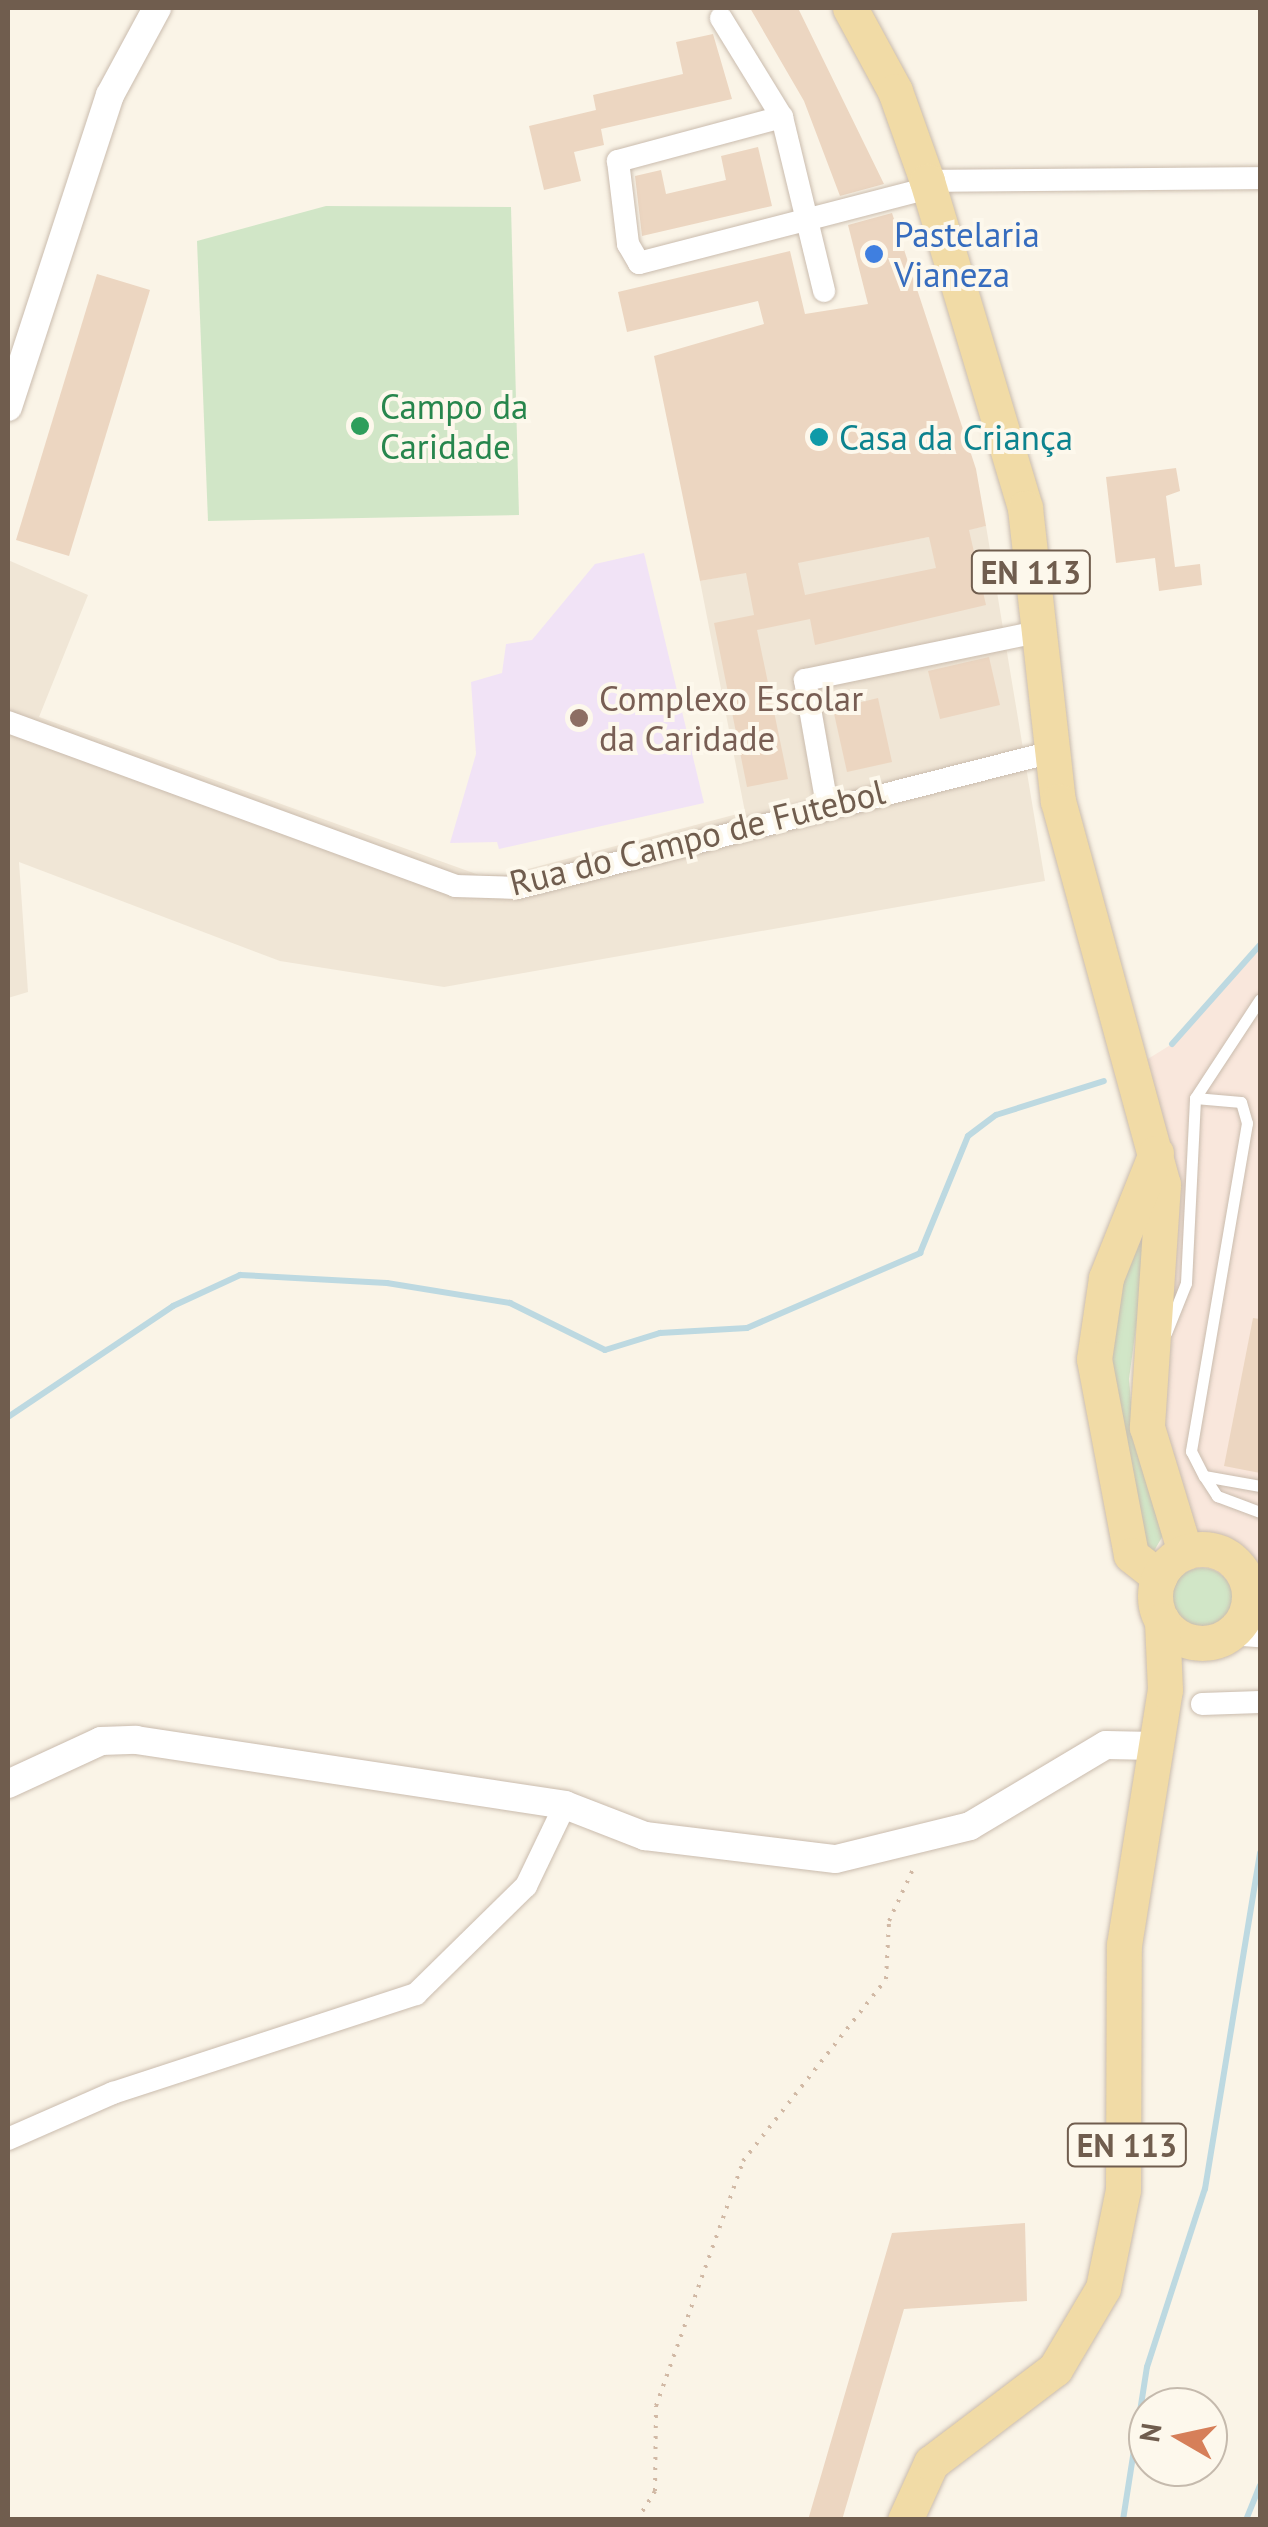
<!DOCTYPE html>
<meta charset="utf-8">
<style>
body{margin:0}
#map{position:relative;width:1268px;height:2527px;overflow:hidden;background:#faf4e7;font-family:"PT Sans",sans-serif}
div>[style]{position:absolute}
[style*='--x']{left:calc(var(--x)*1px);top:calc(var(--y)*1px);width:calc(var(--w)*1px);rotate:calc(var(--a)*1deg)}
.residential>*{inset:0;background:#f0e6d6}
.commercial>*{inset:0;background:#f9e7dc}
.education>*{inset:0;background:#f1e3f6}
.green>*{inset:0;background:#d1e6c7}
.round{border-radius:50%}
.stream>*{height:6px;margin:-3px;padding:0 3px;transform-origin:3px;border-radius:3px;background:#bdd9e1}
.building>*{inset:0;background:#ecd6c1}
.path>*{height:4px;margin-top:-2px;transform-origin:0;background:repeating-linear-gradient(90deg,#d1b9a5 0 2.5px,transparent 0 10.5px)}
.roads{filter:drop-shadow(0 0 2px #cabcae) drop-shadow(0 0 2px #cabcae)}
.service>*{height:11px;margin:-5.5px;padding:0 5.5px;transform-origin:5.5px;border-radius:5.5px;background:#fff}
.minor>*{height:22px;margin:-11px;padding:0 11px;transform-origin:11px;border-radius:11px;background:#fff}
.tertiary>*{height:28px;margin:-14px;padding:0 14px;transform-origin:14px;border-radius:14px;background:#fff}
.primary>*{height:35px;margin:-17.5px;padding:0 17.5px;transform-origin:17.5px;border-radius:17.5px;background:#f1dba6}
.primary>.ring{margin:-17.5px;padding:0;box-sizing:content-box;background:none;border:35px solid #f1dba6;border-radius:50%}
.dots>*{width:28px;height:28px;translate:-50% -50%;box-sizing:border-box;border:5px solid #fdf8ec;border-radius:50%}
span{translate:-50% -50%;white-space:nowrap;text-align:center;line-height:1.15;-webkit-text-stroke:8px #fdf8ec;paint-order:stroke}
.shield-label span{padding:2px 8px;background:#fdf8ec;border:2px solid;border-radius:8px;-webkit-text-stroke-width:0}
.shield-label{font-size:32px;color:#705d4e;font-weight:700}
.shop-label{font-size:35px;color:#366cbe}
.left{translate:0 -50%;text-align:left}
.leisure-label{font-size:35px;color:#27864d}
.culture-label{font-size:35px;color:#0d838f}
.education-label{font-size:35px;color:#785e54}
.street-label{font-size:35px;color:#705d4e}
.frame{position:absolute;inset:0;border:10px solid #705d4e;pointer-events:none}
.north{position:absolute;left:1128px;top:2387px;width:100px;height:100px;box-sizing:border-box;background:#fdf8ec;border:2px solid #c5baad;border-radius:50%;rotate:279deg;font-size:28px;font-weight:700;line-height:40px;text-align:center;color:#705d4e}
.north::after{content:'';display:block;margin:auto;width:35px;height:45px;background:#d67f59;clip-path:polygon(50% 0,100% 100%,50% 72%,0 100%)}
</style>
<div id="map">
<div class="residential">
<i style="clip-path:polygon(986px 526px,1045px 881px,444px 987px,280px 961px,19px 862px,28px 992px,8px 998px,8px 560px,88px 595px,39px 717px,479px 875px,505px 875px,745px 812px,700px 581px)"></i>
</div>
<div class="commercial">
<i style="clip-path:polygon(1260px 948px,1260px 1606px,1229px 1557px,1199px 1549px,1158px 1478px,1135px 1067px,1172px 1044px)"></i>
</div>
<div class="education">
<i style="clip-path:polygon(644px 553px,704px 803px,499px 849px,497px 842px,450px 843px,476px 754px,471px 682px,502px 673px,506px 644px,532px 640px,595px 564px)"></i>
</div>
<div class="green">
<i style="clip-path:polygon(326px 206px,511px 207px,519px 515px,208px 521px,197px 241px)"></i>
<i style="clip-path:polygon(1140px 1202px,1145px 1262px,1129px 1379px,1134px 1437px,1165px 1532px,1154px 1551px,1144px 1548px,1106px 1342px)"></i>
<i class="round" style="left:1171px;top:1568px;width:62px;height:62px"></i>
</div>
<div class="stream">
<i style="--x:1172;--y:1044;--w:132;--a:-48.4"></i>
<i style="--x:8;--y:1417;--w:199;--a:-33.9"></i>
<i style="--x:173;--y:1306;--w:74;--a:-24.8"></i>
<i style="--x:240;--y:1275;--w:147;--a:3.1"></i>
<i style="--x:387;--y:1283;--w:125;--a:9.2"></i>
<i style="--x:510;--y:1303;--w:106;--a:26.3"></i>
<i style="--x:605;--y:1350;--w:58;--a:-17.2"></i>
<i style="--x:660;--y:1333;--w:87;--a:-3.3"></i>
<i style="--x:747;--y:1328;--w:189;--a:-23.4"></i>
<i style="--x:920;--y:1253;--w:126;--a:-67.7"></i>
<i style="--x:968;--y:1136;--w:35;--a:-37"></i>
<i style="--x:996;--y:1115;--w:113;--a:-17.5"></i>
<i style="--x:1123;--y:2520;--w:155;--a:-81.1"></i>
<i style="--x:1147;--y:2367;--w:187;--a:-72"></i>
<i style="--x:1205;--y:2189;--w:341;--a:-80.7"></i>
<i style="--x:1246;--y:2520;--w:37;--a:-68"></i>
</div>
<div class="building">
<i style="clip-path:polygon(750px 8px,798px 8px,884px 184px,840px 196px,804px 101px)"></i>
<i style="clip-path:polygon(713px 34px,732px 99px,601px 129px,604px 145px,574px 152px,581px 181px,544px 190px,529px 126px,596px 110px,593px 95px,683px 74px,676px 42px)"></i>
<i style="clip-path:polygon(758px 147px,772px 206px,642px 236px,635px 176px,661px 170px,666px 194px,726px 180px,721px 156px)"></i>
<i style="clip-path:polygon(evenodd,892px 213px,976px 469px,986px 526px,969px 530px,986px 605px,815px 645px,810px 619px,757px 630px,788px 779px,747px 787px,714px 623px,754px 615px,746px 573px,700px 581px,654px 356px,764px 324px,758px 301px,627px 332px,618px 292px,790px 251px,805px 314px,868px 304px,848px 225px,892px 213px,929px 537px,936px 568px,805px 595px,798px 563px,929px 537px)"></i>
<i style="clip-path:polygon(97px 274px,150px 290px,69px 556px,16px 540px)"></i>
<i style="clip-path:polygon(1176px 468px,1180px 491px,1166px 496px,1175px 567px,1200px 564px,1202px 585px,1159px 591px,1155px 558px,1116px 563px,1106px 477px)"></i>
<i style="clip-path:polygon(989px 657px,1000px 705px,940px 719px,928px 671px)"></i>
<i style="clip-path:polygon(878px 698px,892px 762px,847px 772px,833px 709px)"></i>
<i style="clip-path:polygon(1253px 1318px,1260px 1319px,1260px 1473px,1224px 1466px)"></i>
<i style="clip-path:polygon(1025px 2223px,1027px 2301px,904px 2309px,842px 2520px,808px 2520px,892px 2233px)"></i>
</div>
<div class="path">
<i style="--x:637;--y:2520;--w:34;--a:-58"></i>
<i style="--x:655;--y:2491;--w:85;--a:-89.3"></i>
<i style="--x:656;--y:2406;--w:260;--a:-70.4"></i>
<i style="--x:743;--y:2161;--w:231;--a:-51.8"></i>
<i style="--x:886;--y:1979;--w:58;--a:-87"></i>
<i style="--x:889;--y:1921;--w:62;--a:-65.1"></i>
</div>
<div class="roads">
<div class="service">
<i style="--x:1195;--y:1098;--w:46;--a:5"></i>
<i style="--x:1241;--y:1102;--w:22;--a:74"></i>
<i style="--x:1247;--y:1123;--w:333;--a:99.7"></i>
<i style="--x:1191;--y:1451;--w:28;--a:63"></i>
<i style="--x:1204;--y:1476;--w:57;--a:10.1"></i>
<i style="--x:1166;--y:1333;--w:54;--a:-68.2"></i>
<i style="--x:1186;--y:1283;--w:185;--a:-87.2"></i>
<i style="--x:1195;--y:1098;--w:118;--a:-56.7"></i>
<i style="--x:1204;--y:1476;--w:24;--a:57"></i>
<i style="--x:1217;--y:1496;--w:46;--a:20.4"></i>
</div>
<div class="minor">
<i style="--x:721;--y:18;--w:116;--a:58.4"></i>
<i style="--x:782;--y:117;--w:179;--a:76.4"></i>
<i style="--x:782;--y:117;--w:170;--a:165"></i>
<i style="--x:618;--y:161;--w:84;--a:83.1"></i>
<i style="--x:628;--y:244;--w:22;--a:60"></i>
<i style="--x:639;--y:263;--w:300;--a:-14.5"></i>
<i style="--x:927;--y:181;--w:333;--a:-0.5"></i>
<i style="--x:8;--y:722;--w:476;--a:20.1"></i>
<i style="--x:455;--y:886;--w:63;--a:1.8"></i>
<i style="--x:518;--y:888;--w:551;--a:-14.29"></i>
<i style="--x:827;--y:805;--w:127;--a:-100"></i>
<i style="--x:805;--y:680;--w:236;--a:-11.7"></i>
<i style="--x:1249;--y:1597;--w:14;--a:39"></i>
<i style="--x:1229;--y:1634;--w:31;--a:4"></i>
<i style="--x:1202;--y:1704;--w:58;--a:-2"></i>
<i style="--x:8;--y:2139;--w:115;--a:-23.7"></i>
<i style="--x:113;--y:2093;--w:319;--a:-18.1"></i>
<i style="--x:416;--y:1994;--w:154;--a:-44.5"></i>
<i style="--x:526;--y:1886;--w:90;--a:-64.3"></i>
</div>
<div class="tertiary">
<i style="--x:8;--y:407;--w:328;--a:-71.9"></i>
<i style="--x:110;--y:95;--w:99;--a:-61.6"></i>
<i style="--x:8;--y:1784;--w:102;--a:-24.8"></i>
<i style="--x:101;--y:1741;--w:35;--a:-2"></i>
<i style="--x:136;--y:1740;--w:434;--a:8.6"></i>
<i style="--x:565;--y:1805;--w:86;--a:21.2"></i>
<i style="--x:645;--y:1836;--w:192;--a:6.9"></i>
<i style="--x:836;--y:1859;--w:138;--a:-13.8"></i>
<i style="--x:970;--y:1826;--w:158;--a:-30.8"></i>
<i style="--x:1106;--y:1745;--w:49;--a:1.2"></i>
</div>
<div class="primary">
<i style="--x:850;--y:8;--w:94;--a:61.5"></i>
<i style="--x:895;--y:91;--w:96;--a:70.4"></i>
<i style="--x:927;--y:181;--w:341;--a:73.3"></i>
<i style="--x:1025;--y:508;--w:295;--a:83.6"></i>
<i style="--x:1058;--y:801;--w:397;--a:74.7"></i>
<i style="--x:1163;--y:1184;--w:244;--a:93.8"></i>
<i style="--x:1147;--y:1427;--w:131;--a:73.1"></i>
<i style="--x:1156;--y:1153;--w:135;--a:111.8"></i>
<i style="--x:1106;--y:1278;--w:82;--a:98.4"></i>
<i style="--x:1094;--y:1359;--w:199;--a:79.3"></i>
<i style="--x:1131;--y:1555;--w:36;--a:38"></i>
<i class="ring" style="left:1155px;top:1549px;width:59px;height:59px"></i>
<i style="--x:905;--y:2520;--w:63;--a:-65.5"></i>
<i style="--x:931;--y:2463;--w:156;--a:-37.2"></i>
<i style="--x:1055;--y:2369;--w:94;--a:-59.3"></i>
<i style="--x:1103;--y:2288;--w:100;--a:-78.5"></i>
<i style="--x:1123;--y:2190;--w:245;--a:-89.8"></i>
<i style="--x:1124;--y:1945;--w:258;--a:-80.9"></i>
<i style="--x:1165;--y:1690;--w:70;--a:-92.5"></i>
</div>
</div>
<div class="dots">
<i style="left:874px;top:254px;background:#3f7fe0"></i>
<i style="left:360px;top:426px;background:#2e9e5b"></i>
<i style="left:819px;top:437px;background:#0f9aa8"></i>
<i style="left:579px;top:718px;background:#8d6e63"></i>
</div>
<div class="shield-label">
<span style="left:1031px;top:572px">EN 113</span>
<span style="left:1127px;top:2145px">EN 113</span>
</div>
<div class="shop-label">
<span class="left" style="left:894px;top:254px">Pastelaria<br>Vianeza</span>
</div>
<div class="leisure-label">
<span class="left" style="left:380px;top:426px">Campo da<br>Caridade</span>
</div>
<div class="culture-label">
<span class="left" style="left:839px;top:437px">Casa da Criança</span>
</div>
<div class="education-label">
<span class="left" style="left:599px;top:718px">Complexo Escolar<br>da Caridade</span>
</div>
<div class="street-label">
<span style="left:697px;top:837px;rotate:-14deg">Rua do Campo de Futebol</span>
</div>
<div class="frame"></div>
<div class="north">N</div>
</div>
